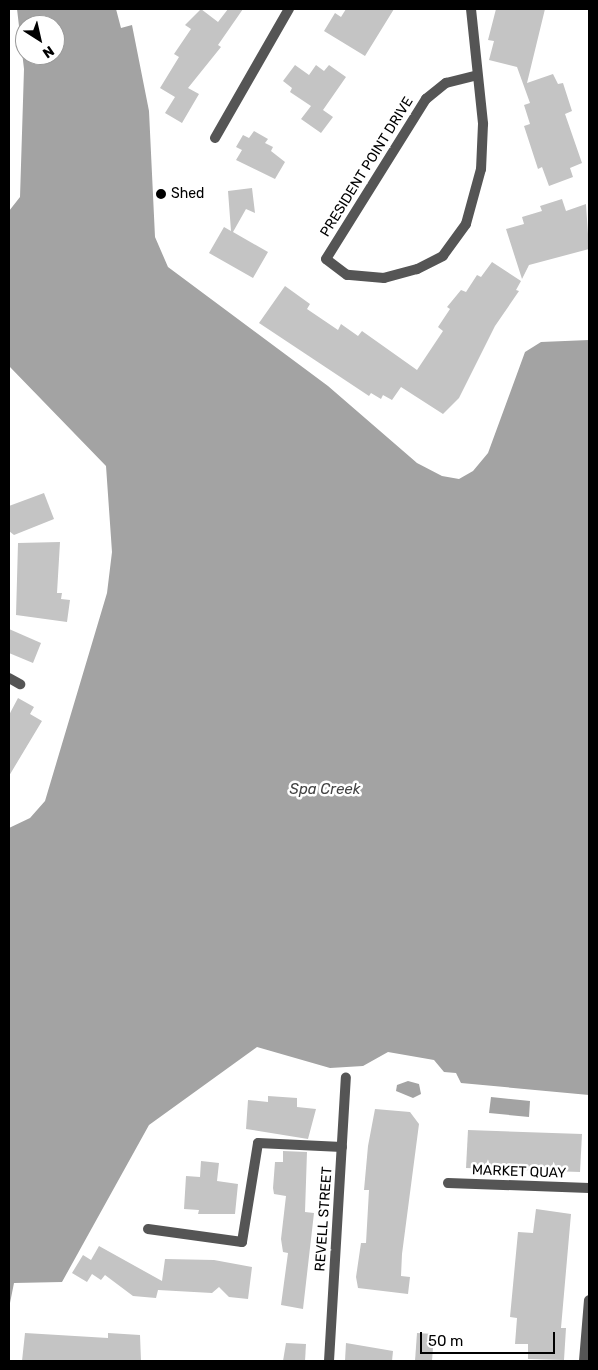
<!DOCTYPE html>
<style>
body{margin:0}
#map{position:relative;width:598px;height:1370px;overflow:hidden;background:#fff;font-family:Rubik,sans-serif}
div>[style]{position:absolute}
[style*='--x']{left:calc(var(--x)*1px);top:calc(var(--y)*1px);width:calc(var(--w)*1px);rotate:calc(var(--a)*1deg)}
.water>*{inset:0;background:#a3a3a3}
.building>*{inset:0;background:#c4c4c4}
.street>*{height:10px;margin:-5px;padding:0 5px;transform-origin:5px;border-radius:5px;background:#555}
.dots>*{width:14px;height:14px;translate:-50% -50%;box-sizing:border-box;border:2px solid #fff;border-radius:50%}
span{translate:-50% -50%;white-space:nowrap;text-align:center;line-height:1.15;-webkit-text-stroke:5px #fff;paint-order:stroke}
.street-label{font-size:14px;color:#000}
.poi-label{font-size:14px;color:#000}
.left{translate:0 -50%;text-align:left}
.water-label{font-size:15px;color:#444;font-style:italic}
.frame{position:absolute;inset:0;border:10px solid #000;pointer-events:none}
.north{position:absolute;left:15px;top:15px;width:50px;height:50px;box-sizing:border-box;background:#fff;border:1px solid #999;border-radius:50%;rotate:145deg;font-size:14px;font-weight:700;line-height:20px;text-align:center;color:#000}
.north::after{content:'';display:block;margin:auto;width:18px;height:22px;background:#000;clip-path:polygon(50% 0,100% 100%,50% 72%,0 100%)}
.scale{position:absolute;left:420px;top:1332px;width:135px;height:22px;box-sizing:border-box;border:2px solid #000;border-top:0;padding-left:6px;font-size:15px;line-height:18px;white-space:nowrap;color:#000;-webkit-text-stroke:4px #fff;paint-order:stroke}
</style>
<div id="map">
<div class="water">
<i style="clip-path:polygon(evenodd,17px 9px,116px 9px,121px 28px,132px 25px,149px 111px,155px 237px,168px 267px,328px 386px,417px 463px,442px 476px,459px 479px,473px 471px,488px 453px,525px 352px,541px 342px,589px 340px,589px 1095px,461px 1083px,456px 1073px,444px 1072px,434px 1060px,388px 1052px,363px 1066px,330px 1068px,257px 1047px,149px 1125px,62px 1282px,14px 1283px,9px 1308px,9px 828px,30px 818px,45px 801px,107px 593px,112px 552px,106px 466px,9px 366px,9px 211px,20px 197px,24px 69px,17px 9px,25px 25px,55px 25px,55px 55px,25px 55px,25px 25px)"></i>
<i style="clip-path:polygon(408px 1081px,419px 1084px,421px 1094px,413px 1098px,396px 1091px,397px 1085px)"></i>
<i style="clip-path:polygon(491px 1097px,530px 1101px,529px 1117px,489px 1113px)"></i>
</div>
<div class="building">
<i style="clip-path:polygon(201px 9px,218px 22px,228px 9px,243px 9px,218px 45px,221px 47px,188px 88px,199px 94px,182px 123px,165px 113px,175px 97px,160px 88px,179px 57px,174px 54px,191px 29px,185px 25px)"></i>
<i style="clip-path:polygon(346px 9px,394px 9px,365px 56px,324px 31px,335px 13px,341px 17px)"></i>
<i style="clip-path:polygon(496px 9px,545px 9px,527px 83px,553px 74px,558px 84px,563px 83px,572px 111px,565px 114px,582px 163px,570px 168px,573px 177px,549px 186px,542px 167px,538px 169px,524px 126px,530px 124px,524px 105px,530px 103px,517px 67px,489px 60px,494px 41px,488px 40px)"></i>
<i style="clip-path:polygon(295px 65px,309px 75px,316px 65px,324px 71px,329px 65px,346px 77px,323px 110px,333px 117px,321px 133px,301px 119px,311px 106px,290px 92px,292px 88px,283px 81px)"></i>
<i style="clip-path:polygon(254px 131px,268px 139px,265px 143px,273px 147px,271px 151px,285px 162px,275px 179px,236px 160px,242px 150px,236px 147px,243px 135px,249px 138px)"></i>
<i style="clip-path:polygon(252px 188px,255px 213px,246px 209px,233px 232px,268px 252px,253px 278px,209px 253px,224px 227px,231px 231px,228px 191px)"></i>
<i style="clip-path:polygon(562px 199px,566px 211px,586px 204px,589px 249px,529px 265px,522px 279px,506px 229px,524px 224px,522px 217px,542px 211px,540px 206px)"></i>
<i style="clip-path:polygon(492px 262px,521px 281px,516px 290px,519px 291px,495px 326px,459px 398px,443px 414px,401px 387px,392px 400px,383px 395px,381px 399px,371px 393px,369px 396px,259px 323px,285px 286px,310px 304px,307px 309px,338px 330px,341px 324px,358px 336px,362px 331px,417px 370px,443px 331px,438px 327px,450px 309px,447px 307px,461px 290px,466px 292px,477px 275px,481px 277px)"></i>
<i style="clip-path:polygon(44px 493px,54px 519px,14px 535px,9px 531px,9px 506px)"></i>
<i style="clip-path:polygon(60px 542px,57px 593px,62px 593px,61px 599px,70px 600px,67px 622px,16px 615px,18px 543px)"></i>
<i style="clip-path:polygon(9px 629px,41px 643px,33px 663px,9px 653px)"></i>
<i style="clip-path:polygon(18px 698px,34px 707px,30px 714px,42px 721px,9px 776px,9px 715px)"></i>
<i style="clip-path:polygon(268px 1096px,297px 1098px,297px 1107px,316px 1109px,308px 1139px,246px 1129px,248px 1100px,268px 1102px)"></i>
<i style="clip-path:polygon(375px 1109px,410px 1112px,419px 1124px,402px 1254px,401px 1276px,410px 1277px,408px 1294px,358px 1288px,356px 1277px,361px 1243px,366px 1243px,369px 1190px,364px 1190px,368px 1146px)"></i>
<i style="clip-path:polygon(468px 1130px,582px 1134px,580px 1172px,466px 1168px)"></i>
<i style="clip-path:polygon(283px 1151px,307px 1152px,305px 1212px,314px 1213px,303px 1309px,281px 1305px,288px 1253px,283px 1252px,281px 1239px,286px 1196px,274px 1194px,273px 1188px,275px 1162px,283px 1162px)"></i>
<i style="clip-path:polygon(201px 1161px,219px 1163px,217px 1181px,238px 1184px,235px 1214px,198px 1214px,199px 1210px,184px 1209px,186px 1176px,200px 1177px)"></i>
<i style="clip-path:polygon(536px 1209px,571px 1214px,561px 1328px,566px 1328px,564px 1360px,528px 1359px,528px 1344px,515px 1344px,517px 1318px,510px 1317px,518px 1232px,533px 1233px)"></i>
<i style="clip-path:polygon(99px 1246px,162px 1281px,165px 1259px,214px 1260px,252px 1267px,248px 1299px,229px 1297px,219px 1287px,212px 1293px,158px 1290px,156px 1298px,133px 1296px,105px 1275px,101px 1280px,92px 1274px,87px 1282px,72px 1273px,83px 1255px,91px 1260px)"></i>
<i style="clip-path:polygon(25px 1333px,108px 1338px,108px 1333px,140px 1335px,141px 1361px,22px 1361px)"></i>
<i style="clip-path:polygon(417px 1333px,434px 1334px,432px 1361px,415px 1361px)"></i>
<i style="clip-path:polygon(286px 1343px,306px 1344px,305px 1361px,283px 1361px)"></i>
<i style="clip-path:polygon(346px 1343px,393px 1351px,392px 1361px,345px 1361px)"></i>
</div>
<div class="street">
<i style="--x:471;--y:9;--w:116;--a:84"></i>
<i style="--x:483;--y:124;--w:45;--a:92.5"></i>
<i style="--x:481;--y:169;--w:57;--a:105.3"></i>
<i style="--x:466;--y:224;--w:39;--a:126"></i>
<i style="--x:443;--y:256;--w:29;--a:153"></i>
<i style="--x:417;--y:269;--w:34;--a:165"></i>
<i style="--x:384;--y:278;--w:37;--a:-175"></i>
<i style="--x:347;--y:275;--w:26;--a:-143"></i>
<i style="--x:326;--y:259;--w:189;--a:-58"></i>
<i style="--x:426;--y:99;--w:26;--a:-39"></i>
<i style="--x:446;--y:83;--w:32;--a:-14"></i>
<i style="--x:215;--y:138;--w:149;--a:-60.2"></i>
<i style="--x:9;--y:678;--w:13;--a:29"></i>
<i style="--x:448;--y:1183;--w:141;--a:2"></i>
<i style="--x:148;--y:1229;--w:95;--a:7.9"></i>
<i style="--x:242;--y:1242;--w:100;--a:-80.8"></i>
<i style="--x:258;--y:1143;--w:84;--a:2.7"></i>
<i style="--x:329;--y:1361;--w:284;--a:-86.6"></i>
<i style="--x:584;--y:1361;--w:61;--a:-85.3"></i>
</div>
<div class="dots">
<i style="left:161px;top:194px;background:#000"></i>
</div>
<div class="street-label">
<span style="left:367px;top:167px;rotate:-58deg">PRESIDENT POINT DRIVE</span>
<span style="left:519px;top:1172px;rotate:2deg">MARKET QUAY</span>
<span style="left:324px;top:1219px;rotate:-86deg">REVELL STREET</span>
</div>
<div class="poi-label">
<span class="left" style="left:171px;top:194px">Shed</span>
</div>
<div class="water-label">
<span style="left:325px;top:790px">Spa Creek</span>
</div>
<div class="frame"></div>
<div class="north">N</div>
<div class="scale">50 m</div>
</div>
